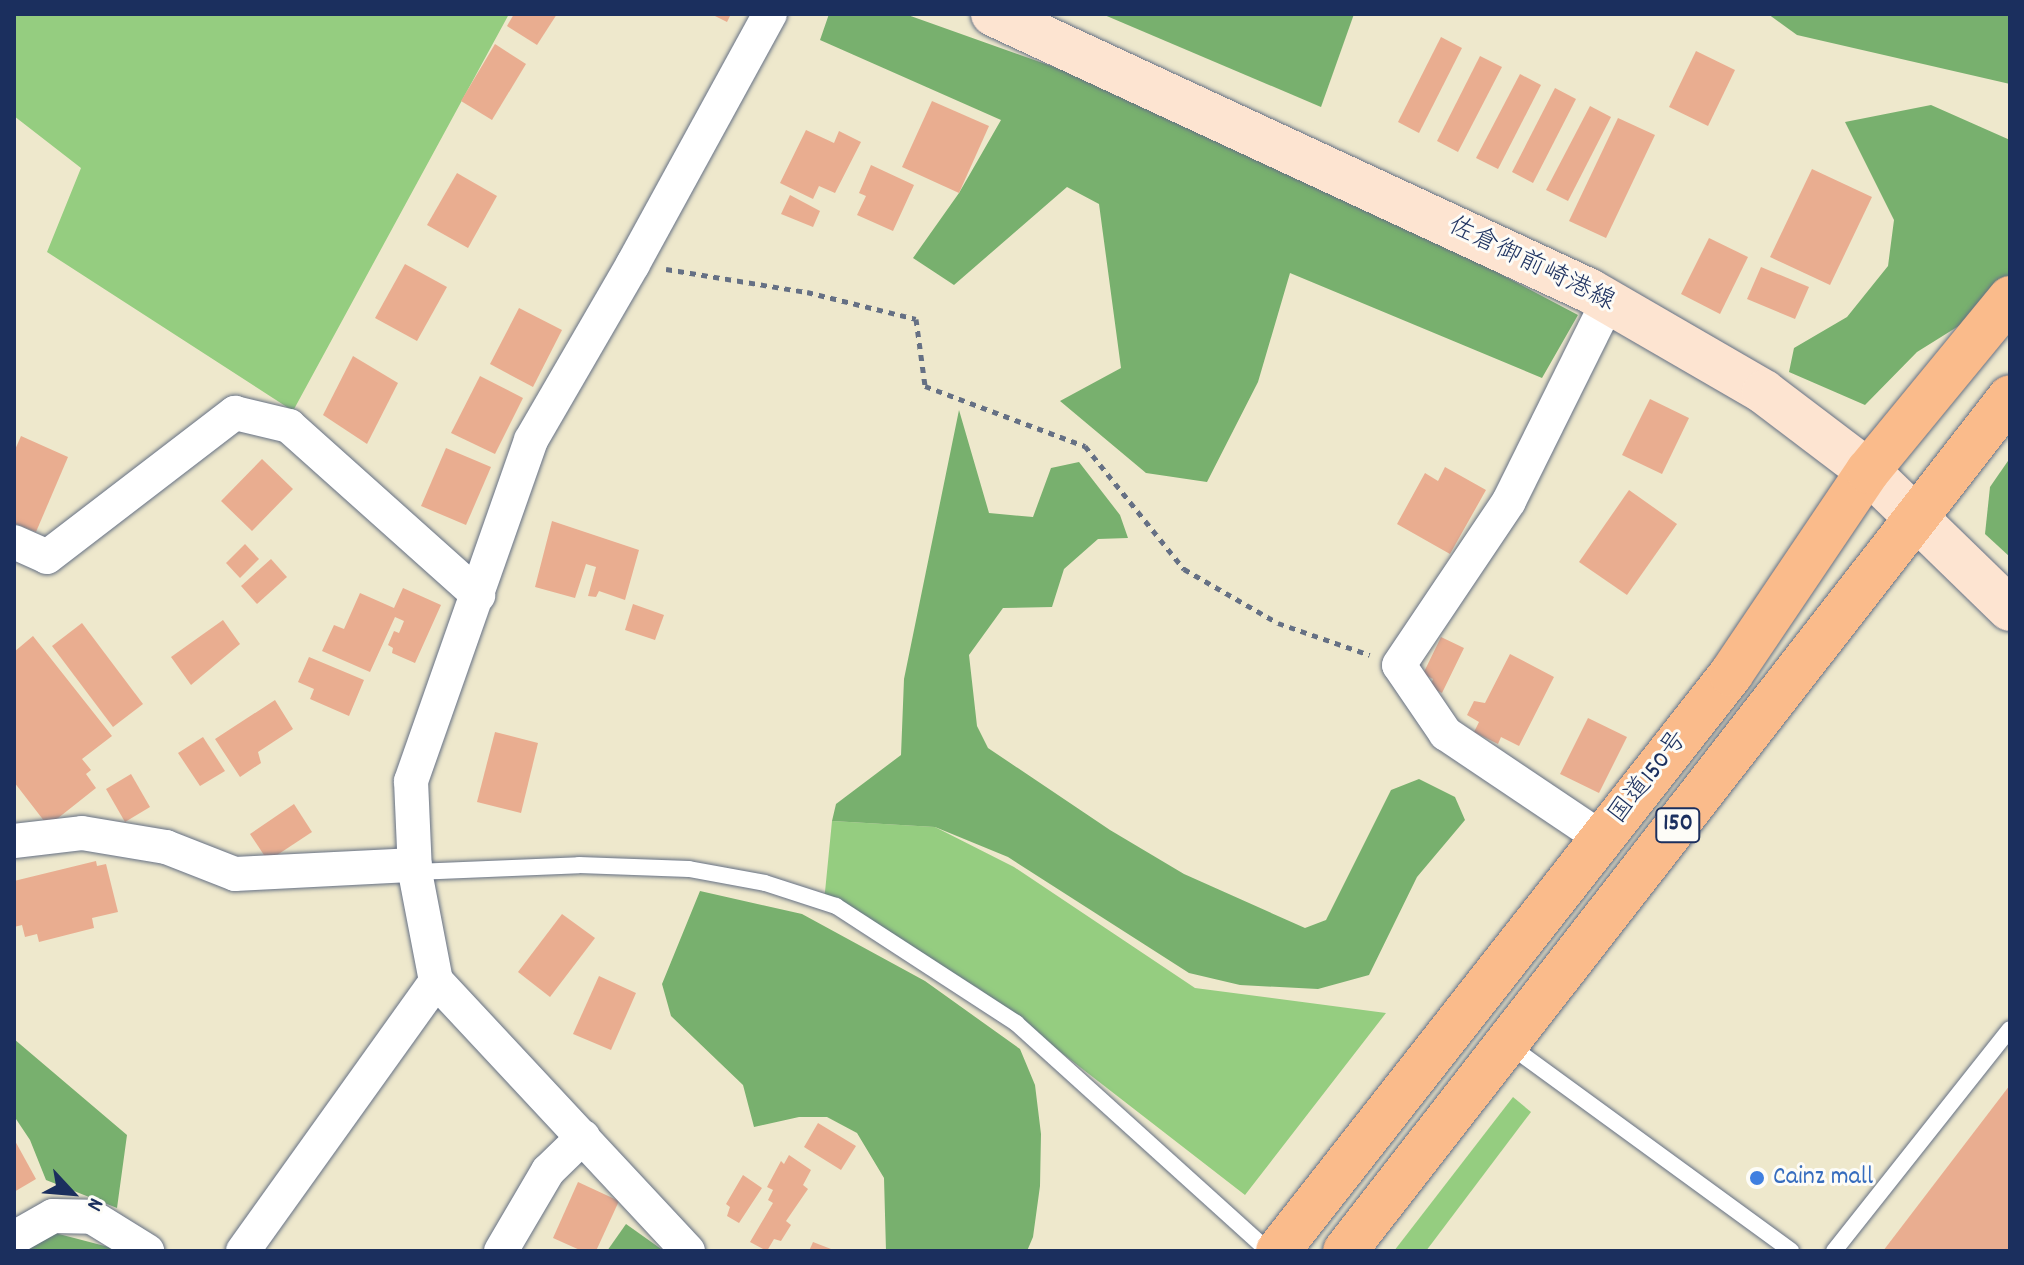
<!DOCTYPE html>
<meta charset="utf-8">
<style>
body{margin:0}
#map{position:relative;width:2024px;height:1265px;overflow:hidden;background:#eee8cc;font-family:Dekko,"Klee One",sans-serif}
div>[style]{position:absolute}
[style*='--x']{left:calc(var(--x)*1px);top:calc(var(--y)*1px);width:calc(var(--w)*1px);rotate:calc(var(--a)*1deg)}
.green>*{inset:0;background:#95cd80}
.forest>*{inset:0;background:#78b06e}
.building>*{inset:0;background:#e9ad90}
.path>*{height:5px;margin-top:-2.5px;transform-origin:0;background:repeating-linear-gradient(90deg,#657084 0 6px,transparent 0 12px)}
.roads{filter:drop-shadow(0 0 2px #657084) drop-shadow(0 0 2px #657084)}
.service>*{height:16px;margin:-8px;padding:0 8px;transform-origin:8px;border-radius:8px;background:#fff}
.minor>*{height:34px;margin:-17px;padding:0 17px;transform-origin:17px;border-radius:17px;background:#fff}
.secondary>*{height:44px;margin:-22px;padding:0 22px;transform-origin:22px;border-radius:22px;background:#fde4d1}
.trunk>*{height:44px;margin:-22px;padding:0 22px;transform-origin:22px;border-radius:22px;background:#fabb8b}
.dots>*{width:22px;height:22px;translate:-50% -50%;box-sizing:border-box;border:4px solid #fdfcf7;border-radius:50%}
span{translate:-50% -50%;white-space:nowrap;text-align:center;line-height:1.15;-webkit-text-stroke:6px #fdfcf7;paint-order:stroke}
.shield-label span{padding:2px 6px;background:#fdfcf7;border:2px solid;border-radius:6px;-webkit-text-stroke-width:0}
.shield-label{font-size:24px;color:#1b2f5e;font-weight:700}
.street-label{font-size:26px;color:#1b2f5e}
.shop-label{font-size:26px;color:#366cbe}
.left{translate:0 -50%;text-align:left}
.frame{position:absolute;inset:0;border:16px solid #1b2f5e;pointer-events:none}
.north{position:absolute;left:32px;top:1153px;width:80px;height:80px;-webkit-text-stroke:6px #fdfcf7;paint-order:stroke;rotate:116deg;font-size:22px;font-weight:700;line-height:32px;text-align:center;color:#1b2f5e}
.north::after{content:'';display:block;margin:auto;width:28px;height:36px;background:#1b2f5e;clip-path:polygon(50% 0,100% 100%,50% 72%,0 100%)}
</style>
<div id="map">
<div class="green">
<i style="clip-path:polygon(14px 14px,509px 14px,293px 411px,47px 252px,81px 168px,14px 116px)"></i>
<i style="clip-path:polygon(832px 821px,935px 827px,1014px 867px,1195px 988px,1386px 1013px,1245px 1195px,978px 988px,824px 902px)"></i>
<i style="clip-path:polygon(1513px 1097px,1531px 1112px,1426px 1251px,1394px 1251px)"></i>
</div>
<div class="forest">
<i style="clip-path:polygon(829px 14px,905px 14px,1119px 90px,1333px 186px,1578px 315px,1542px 378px,1290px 273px,1258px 382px,1207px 482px,1146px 473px,1060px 401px,1121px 368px,1099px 204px,1067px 187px,954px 285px,913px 258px,959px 193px,1001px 120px,820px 40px)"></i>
<i style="clip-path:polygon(1102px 14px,1354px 14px,1321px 107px)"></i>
<i style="clip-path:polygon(1768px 14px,2010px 14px,2010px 84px,1797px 35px)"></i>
<i style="clip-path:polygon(1931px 105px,2010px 140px,2010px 294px,1917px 352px,1865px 405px,1789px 372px,1794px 348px,1847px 317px,1888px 266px,1894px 220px,1845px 122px)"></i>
<i style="clip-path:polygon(959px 410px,989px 513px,1033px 517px,1051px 468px,1079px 462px,1120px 515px,1128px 538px,1098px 539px,1064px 569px,1052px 607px,1003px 608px,969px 655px,977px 726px,988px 748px,1110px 830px,1184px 874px,1305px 928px,1326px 920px,1391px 790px,1419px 779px,1455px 797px,1465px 820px,1417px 877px,1369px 975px,1318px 989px,1240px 985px,1189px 973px,1008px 857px,935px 827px,832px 821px,836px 804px,901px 755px,904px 679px)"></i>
<i style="clip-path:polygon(2010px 458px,2010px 557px,1985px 534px,1990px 487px)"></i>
<i style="clip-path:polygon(700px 891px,802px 914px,925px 981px,1020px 1049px,1035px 1085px,1041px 1134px,1040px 1186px,1033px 1237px,1027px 1251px,886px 1251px,884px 1178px,857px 1133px,827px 1117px,799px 1117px,754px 1127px,743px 1085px,671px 1016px,662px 984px)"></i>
<i style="clip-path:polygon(14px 1039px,127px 1135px,117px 1208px,46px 1180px,30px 1140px,14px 1116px)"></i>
<i style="clip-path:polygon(626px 1224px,664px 1251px,607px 1251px)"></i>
<i style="clip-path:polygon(55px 1233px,124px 1251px,26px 1251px)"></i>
</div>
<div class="building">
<i style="clip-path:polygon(514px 14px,557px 14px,537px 45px,507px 26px)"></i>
<i style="clip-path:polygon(711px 14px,731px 14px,727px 22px)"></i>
<i style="clip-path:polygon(1441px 37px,1462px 48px,1419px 133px,1398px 122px)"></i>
<i style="clip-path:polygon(495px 44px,526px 64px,492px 120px,461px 101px)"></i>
<i style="clip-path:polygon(1696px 51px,1735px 70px,1708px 126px,1669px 107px)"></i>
<i style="clip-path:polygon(1480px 56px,1502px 67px,1458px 152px,1437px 141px)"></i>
<i style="clip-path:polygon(1520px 74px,1541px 85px,1498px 169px,1476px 158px)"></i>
<i style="clip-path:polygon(1555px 88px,1576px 99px,1533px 183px,1512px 172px)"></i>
<i style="clip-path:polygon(932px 101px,989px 126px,959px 193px,902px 167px)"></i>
<i style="clip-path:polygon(1590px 106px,1611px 117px,1568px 201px,1546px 190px)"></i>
<i style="clip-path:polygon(1618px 118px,1655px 135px,1606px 238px,1569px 221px)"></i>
<i style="clip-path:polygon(806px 130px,834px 143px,839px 131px,861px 142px,835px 193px,819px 186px,813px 199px,780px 183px)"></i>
<i style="clip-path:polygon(871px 165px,914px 185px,893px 231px,857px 215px,866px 196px,859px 193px)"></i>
<i style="clip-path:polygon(1812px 169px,1872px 197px,1830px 285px,1770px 257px)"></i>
<i style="clip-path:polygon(457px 173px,497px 196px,468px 248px,427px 225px)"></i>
<i style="clip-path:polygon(790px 195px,820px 211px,813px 227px,781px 214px)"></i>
<i style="clip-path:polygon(1709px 238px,1748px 257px,1720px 314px,1681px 294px)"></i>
<i style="clip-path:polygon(405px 264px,447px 287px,417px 341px,375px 318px)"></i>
<i style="clip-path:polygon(1761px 267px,1809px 287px,1795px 319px,1747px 299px)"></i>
<i style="clip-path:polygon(519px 308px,562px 330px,533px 387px,490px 364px)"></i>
<i style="clip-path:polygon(353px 356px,398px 383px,367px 444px,323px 415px)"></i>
<i style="clip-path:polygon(480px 376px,523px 398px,495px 454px,451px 433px)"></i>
<i style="clip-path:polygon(1650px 399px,1689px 418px,1662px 474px,1622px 455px)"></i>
<i style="clip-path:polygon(21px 436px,68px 457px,36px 532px,14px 523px,14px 452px)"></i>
<i style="clip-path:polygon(446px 448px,491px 467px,466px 525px,421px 506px)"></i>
<i style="clip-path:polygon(262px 459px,293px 489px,252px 531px,221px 501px)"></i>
<i style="clip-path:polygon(1445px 467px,1486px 490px,1450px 554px,1397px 524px,1425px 473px,1438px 481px)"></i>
<i style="clip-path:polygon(1629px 490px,1677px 524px,1627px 595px,1579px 562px)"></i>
<i style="clip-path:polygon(552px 521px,639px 550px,625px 600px,599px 591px,596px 597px,588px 596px,596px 567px,586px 564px,575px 598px,535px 587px)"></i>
<i style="clip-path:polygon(245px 544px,259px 559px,240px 578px,226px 563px)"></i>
<i style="clip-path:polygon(271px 559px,287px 577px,257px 604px,241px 586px)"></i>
<i style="clip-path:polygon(403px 588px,441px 605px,415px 663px,392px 653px,393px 648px,388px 645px,394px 631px,399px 633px,404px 621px,395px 617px,370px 672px,322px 651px,334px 625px,344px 629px,360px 593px,394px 608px)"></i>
<i style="clip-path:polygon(633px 604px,664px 615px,655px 640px,625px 630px)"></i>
<i style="clip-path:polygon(223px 620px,240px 644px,191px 685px,171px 657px)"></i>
<i style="clip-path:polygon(82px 623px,143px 704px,113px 727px,52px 646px)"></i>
<i style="clip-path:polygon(33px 636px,112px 736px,82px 759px,91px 770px,86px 774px,96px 788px,48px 826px,14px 782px,14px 652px)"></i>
<i style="clip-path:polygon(1441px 637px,1464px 648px,1442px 693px,1430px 687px,1433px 679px,1423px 674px)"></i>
<i style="clip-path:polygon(1510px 654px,1554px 677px,1519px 746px,1501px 737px,1498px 744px,1474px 732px,1479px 722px,1467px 715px,1474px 701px,1485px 703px)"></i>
<i style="clip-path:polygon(309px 657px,364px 680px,349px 716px,310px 699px,314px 689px,298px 682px)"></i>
<i style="clip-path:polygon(275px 700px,293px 729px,258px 752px,261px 763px,240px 777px,215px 739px)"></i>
<i style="clip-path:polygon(1588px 718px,1627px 737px,1599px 793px,1560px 774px)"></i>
<i style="clip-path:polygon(495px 732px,538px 743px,521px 813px,477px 802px)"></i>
<i style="clip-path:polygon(203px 737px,225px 771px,200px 786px,178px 753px)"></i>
<i style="clip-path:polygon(131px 774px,150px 807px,125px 822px,106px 789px)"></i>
<i style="clip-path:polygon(294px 804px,312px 832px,268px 861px,250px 834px)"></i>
<i style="clip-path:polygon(96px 861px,97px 866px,106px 864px,118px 912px,92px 918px,94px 928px,39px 942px,37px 934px,25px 937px,22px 925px,14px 927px,14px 881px)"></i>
<i style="clip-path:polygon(562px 914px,595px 938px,550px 997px,518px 972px)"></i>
<i style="clip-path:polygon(599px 976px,636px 993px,611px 1050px,573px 1034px)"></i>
<i style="clip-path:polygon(2010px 1085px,2010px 1251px,1883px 1251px)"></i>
<i style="clip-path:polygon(818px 1123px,856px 1146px,841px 1170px,804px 1147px)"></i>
<i style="clip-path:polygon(14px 1139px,36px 1179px,14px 1192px)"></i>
<i style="clip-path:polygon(789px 1155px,811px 1170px,803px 1185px,808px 1189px,786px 1221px,791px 1225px,781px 1241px,774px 1239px,767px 1251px,750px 1242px,773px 1203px,768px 1200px,773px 1190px,767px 1187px,781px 1161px,784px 1164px)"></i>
<i style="clip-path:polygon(743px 1175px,762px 1188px,739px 1223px,727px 1216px,730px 1207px,726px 1204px)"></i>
<i style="clip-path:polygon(578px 1182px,619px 1201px,596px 1251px,582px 1251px,553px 1238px)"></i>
<i style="clip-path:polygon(813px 1242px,831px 1249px,809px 1251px)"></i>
</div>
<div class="path">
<i style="--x:666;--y:269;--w:143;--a:9.3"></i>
<i style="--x:807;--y:292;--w:112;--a:13.9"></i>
<i style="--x:916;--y:319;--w:68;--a:82.3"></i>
<i style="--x:925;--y:386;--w:171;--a:20.6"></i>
<i style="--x:1085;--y:446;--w:158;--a:51.2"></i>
<i style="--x:1184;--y:569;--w:108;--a:29.9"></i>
<i style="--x:1278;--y:623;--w:97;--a:19.2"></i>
</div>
<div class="roads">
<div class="service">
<i style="--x:415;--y:872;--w:164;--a:-2.4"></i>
<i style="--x:579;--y:865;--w:110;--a:2.1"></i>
<i style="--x:689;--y:869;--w:77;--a:10.4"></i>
<i style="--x:765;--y:883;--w:75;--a:17.9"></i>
<i style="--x:836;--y:906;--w:215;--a:33"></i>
<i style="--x:1016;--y:1023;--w:340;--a:42.1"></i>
<i style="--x:1509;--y:1045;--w:349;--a:36.1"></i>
<i style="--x:1834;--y:1251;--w:283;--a:-51.6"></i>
</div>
<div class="minor">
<i style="--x:14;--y:542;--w:36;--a:24"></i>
<i style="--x:47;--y:557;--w:237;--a:-37.5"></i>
<i style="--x:235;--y:413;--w:56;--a:13.5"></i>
<i style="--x:289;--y:426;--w:254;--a:41.8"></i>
<i style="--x:1601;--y:838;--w:187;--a:-146.1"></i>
<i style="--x:1446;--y:734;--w:83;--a:-124.3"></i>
<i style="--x:1399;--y:665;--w:197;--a:-56.1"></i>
<i style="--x:1509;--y:501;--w:222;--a:-63.6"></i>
<i style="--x:14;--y:841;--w:68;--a:-6.7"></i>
<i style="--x:82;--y:833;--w:85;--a:9.5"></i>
<i style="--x:166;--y:847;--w:74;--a:21.4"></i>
<i style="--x:235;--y:874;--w:180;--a:-2.9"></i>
<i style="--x:14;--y:1238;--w:45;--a:-29.4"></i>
<i style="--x:53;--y:1216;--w:39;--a:1"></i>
<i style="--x:92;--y:1217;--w:65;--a:31.7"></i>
<i style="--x:243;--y:1251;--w:332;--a:-54.4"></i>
<i style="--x:501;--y:1251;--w:93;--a:-59.6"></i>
<i style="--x:548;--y:1171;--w:49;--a:-44.2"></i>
<i style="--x:688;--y:1251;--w:369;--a:-133"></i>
<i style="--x:436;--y:981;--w:111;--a:-100.9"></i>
<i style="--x:415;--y:872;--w:91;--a:-92.5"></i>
<i style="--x:411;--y:781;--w:361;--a:-70.6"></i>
<i style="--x:531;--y:440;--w:203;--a:-59.9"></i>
<i style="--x:633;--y:264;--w:285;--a:-61.3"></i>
</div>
<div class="secondary">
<i style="--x:993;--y:14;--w:658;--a:24.89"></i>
<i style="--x:1590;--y:291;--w:201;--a:30.1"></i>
<i style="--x:1764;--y:392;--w:131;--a:37.2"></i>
<i style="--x:1868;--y:471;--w:198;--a:44.2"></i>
</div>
<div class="trunk">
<i style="--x:1278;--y:1251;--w:734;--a:-51.86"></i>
<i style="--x:1731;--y:674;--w:245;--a:-56"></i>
<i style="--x:1868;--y:471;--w:224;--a:-50.6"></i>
<i style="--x:1345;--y:1251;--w:1082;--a:-52.09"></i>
</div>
</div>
<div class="dots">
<i style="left:1757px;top:1178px;background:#3f7fe0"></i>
</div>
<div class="shield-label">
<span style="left:1678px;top:825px">150</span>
</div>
<div class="street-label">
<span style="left:1531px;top:265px;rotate:26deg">佐倉御前崎港線</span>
<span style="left:1649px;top:778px;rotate:-52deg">国道150号</span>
</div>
<div class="shop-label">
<span class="left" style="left:1773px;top:1178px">Cainz mall</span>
</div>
<div class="frame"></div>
<div class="north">N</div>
</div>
